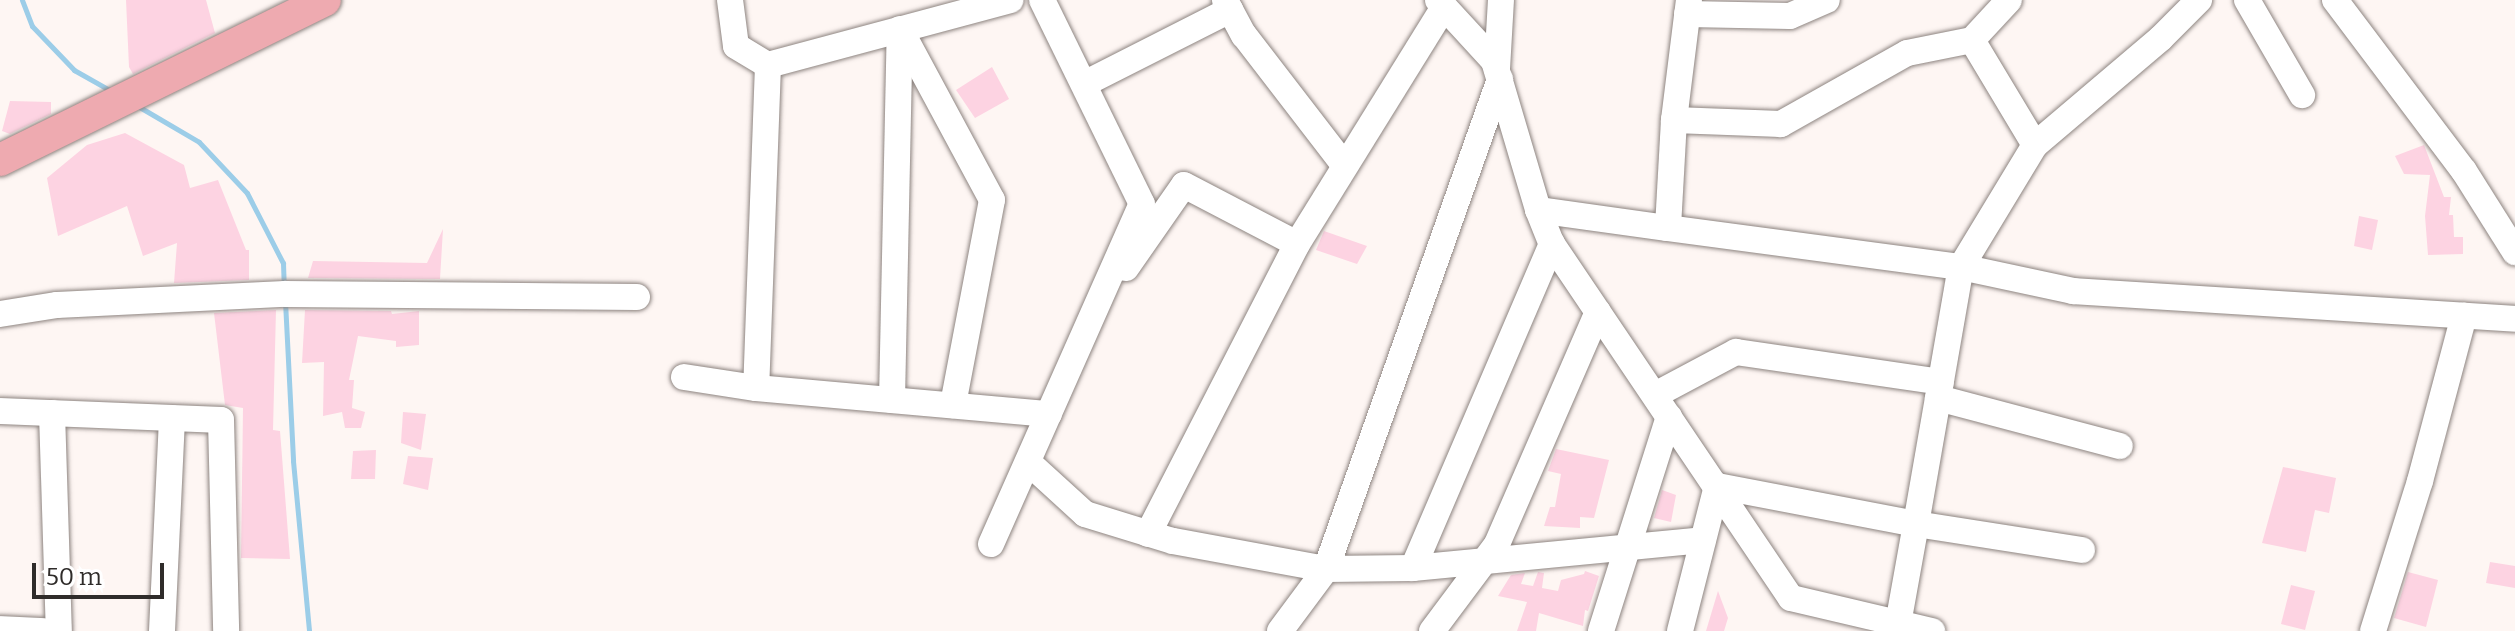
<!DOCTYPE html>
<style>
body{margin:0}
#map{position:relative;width:2515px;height:631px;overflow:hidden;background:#fef6f3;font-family:Bitter,serif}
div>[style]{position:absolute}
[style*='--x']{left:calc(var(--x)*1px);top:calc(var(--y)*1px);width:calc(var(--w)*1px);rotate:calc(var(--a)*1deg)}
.stream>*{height:5px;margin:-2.5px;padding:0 2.5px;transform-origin:2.5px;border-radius:2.5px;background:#9ccde8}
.building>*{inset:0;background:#fdd3e2}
.roads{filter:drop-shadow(0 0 2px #8d8480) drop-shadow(0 0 2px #8d8480)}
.minor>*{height:26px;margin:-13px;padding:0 13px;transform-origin:13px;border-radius:13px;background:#fff}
.major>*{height:32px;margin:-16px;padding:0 16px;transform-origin:16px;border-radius:16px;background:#eeaab0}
span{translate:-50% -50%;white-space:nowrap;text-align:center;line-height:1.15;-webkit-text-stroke:6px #fff;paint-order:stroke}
.scale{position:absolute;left:32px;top:563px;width:132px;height:36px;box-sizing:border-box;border:4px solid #2f2c2a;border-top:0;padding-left:10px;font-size:24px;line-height:28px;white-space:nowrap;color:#2f2c2a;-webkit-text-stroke:6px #fff;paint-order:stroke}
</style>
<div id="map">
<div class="stream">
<i style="--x:22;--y:0;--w:28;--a:69"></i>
<i style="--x:32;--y:26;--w:61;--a:46.3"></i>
<i style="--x:74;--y:70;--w:45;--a:29.4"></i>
<i style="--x:136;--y:105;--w:73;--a:30.4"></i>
<i style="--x:199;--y:142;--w:70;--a:46.7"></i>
<i style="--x:247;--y:193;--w:79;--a:62.8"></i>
<i style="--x:283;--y:263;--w:24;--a:88"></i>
<i style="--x:285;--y:301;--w:160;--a:87.1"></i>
<i style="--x:293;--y:461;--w:171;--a:84.6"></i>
</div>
<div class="building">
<i style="clip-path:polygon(126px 0,206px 0,215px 33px,133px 74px,129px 67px)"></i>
<i style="clip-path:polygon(992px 67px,1009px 99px,975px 118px,956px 90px)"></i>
<i style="clip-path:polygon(10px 101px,51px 102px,51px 114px,10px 134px,2px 131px)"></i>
<i style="clip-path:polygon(125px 133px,184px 165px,190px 188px,218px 180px,246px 250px,249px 250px,249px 280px,174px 283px,177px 243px,143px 256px,127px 206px,58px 236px,47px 178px,87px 145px)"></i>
<i style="clip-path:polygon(2424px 145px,2444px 197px,2451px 197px,2449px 215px,2453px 215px,2454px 237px,2463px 237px,2463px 254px,2428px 255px,2425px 216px,2430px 175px,2404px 174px,2395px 156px)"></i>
<i style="clip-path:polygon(2359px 216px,2378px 220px,2372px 250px,2354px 246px)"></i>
<i style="clip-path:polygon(443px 229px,440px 279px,308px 278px,313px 261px,427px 263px)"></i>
<i style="clip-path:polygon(1324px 231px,1367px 246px,1357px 264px,1316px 250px)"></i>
<i style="clip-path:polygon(276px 310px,273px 430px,280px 431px,290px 559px,241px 558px,243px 408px,225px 405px,214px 313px)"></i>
<i style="clip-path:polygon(305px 310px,391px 311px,392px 314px,419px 311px,419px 345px,396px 347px,396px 341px,358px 336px,349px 380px,354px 380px,352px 408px,365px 412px,361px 428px,345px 428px,342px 412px,323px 416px,324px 362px,302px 363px)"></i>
<i style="clip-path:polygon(403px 412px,426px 414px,421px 450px,401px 443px)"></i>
<i style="clip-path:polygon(1556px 449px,1609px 460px,1594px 518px,1580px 517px,1580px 528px,1544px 526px,1550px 507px,1555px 507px,1561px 474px,1548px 471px)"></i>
<i style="clip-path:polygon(376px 450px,375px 479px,351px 479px,353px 451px)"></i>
<i style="clip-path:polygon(408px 456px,433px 458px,428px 490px,403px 484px)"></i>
<i style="clip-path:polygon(2283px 467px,2336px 478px,2329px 513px,2315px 510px,2306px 552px,2262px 543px)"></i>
<i style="clip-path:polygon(1662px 490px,1676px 495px,1671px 522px,1654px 518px)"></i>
<i style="clip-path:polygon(2490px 562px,2515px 566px,2515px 588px,2486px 583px)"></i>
<i style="clip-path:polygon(1585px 571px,1599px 576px,1588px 611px,1585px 610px,1583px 626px,1539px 613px,1536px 631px,1517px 631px,1527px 602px,1498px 596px,1511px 575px,1525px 573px,1521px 584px,1533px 586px,1538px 572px,1544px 573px,1542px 588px,1558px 591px,1561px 580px,1584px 574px)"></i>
<i style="clip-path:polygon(2408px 572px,2438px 580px,2426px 627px,2394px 618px)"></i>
<i style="clip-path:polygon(2291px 585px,2315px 591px,2305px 630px,2281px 624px)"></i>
<i style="clip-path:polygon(1718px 591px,1728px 618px,1724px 631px,1706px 631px)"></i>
</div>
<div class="roads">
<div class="minor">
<i style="--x:730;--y:0;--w:46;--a:82.6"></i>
<i style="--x:736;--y:46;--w:37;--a:31"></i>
<i style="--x:768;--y:65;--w:323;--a:92.1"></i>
<i style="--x:756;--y:388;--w:294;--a:5.1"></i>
<i style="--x:1225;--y:0;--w:40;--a:62"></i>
<i style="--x:1244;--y:35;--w:165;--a:52.4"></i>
<i style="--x:1438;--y:0;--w:83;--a:47.4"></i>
<i style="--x:1494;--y:61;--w:155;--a:73.5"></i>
<i style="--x:1538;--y:210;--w:37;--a:68"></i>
<i style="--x:1552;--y:244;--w:427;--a:56"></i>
<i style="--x:1791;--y:598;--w:145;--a:13.2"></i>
<i style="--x:2247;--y:0;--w:110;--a:59.9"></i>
<i style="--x:2335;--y:0;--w:214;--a:53"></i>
<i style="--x:2464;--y:171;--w:96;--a:57.8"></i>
<i style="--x:1687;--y:14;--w:103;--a:1.1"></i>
<i style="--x:1790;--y:16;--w:40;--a:-23.4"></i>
<i style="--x:900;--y:29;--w:194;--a:61.7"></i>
<i style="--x:992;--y:200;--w:209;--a:100.8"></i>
<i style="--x:1972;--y:40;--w:54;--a:-47.2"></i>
<i style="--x:768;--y:65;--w:251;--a:-15"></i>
<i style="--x:1497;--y:69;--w:69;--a:-86.7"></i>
<i style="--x:1084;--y:84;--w:164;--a:-26.9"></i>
<i style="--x:1674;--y:120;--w:121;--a:-82.9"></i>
<i style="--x:2035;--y:145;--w:165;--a:-40.3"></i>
<i style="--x:2161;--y:38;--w:54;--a:-45"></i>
<i style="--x:1538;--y:210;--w:131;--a:7.9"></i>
<i style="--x:1668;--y:228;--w:296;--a:7.6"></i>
<i style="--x:1961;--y:267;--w:143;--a:-58.8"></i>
<i style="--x:2035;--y:145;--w:122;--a:-121"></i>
<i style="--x:1972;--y:40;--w:66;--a:168.7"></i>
<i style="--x:1907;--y:53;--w:145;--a:150.6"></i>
<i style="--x:1781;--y:124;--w:107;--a:-177.9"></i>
<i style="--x:1674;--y:120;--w:108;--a:93.2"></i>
<i style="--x:1126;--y:268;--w:101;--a:-55.1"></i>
<i style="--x:1184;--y:185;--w:127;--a:27.6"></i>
<i style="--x:0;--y:314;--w:58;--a:-9"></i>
<i style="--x:57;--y:305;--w:228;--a:-2.8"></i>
<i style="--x:285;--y:294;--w:352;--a:0.5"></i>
<i style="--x:684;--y:377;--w:73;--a:8.7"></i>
<i style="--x:1655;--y:395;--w:92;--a:-28"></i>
<i style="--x:1736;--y:352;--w:207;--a:8.3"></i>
<i style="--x:1938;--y:398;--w:188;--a:14.8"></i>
<i style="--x:892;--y:400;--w:367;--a:-88.8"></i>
<i style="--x:0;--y:411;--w:221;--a:2.3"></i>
<i style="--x:221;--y:420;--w:211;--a:88.6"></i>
<i style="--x:52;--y:413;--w:218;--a:88.2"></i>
<i style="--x:1028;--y:462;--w:77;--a:42.4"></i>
<i style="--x:1085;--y:514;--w:92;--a:17.1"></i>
<i style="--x:1173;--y:541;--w:156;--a:10.4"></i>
<i style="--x:1326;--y:569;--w:520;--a:-70.45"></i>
<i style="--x:1717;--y:486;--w:203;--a:10.8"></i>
<i style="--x:1916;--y:524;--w:261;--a:-80.1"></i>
<i style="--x:1961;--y:267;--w:115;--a:12.1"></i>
<i style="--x:2073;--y:291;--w:443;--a:3.6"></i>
<i style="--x:1148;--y:534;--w:326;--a:-62.8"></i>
<i style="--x:1297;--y:244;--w:279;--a:-58.2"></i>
<i style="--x:991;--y:544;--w:372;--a:-66.1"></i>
<i style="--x:1142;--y:204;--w:227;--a:-116.1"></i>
<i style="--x:1413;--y:568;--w:291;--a:-5.5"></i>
<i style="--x:1898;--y:624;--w:102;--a:-79.8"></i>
<i style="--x:1916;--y:524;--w:168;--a:8.9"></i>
<i style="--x:0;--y:629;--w:43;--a:2.7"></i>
<i style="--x:162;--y:631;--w:213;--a:-87.3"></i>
<i style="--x:1280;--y:631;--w:77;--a:-53.4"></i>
<i style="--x:1326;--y:569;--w:87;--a:-0.7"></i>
<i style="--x:1413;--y:568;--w:353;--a:-66.8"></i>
<i style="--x:1432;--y:631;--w:109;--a:-53.2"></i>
<i style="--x:1497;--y:544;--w:253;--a:-66.5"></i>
<i style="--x:1601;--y:631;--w:225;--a:-72.4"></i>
<i style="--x:1680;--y:631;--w:150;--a:-75.7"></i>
<i style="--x:2373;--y:631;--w:157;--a:-72.6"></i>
<i style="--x:2420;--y:481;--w:171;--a:-75.1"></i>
</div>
<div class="major">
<i style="--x:0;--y:160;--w:362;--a:-26.2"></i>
</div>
</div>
<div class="scale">50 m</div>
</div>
